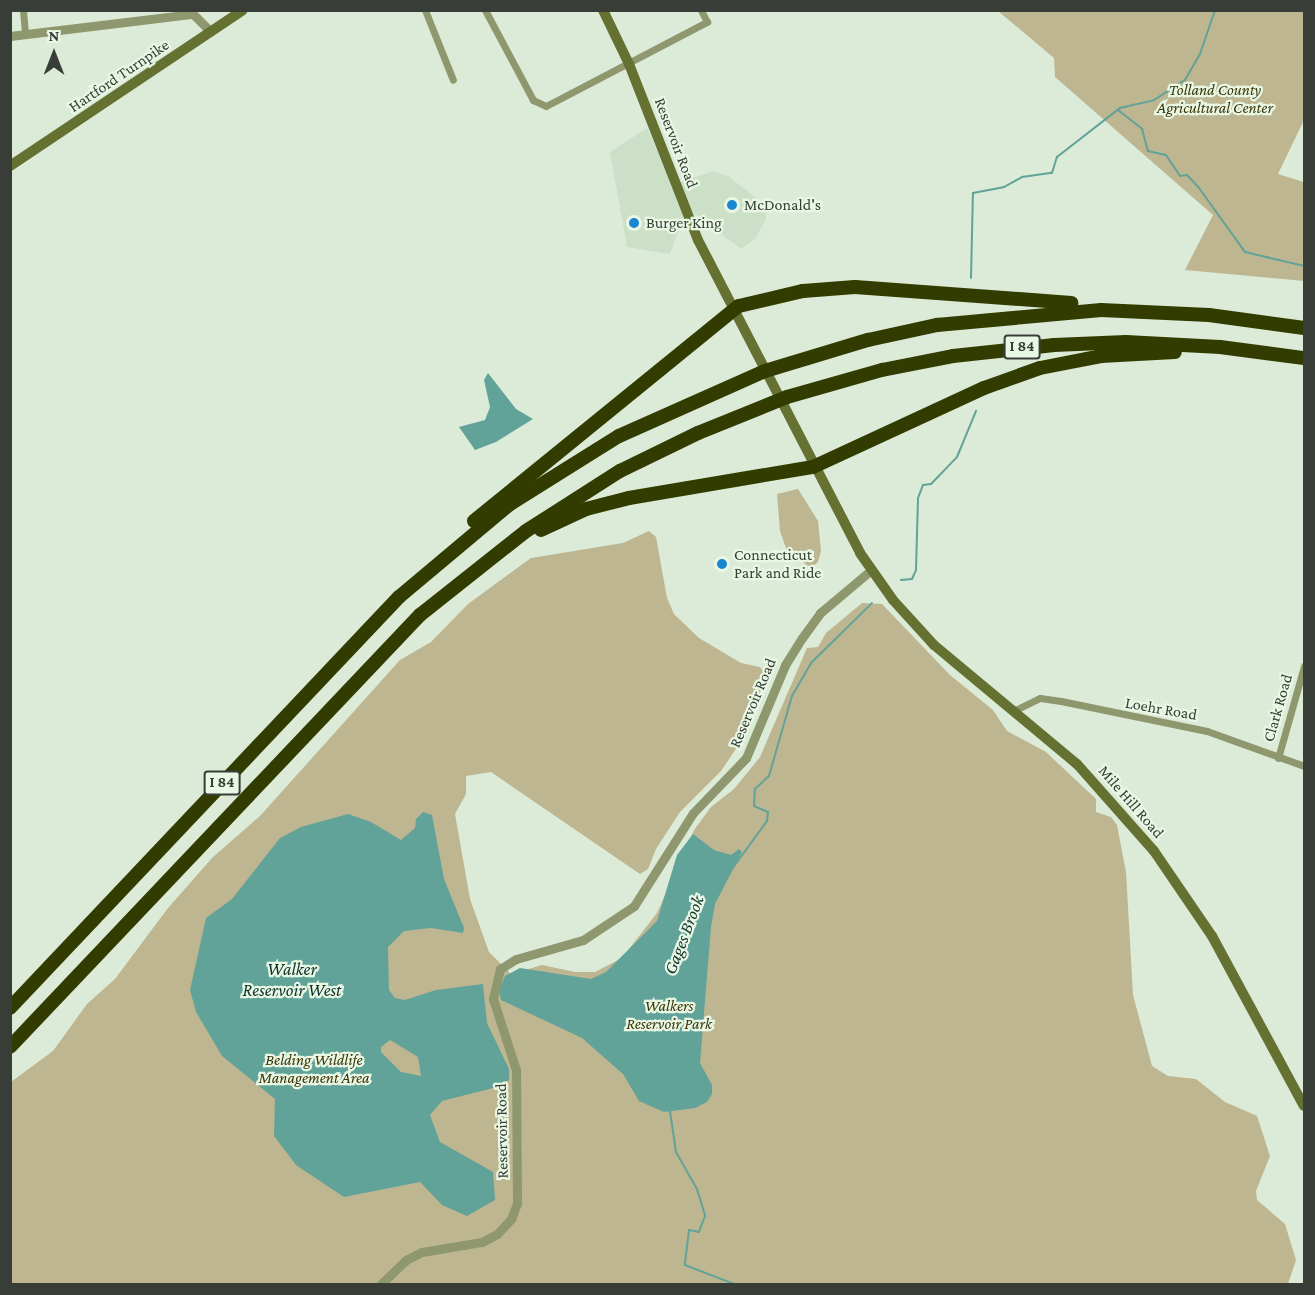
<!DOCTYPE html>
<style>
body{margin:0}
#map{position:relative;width:1315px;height:1295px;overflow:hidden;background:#dcebd8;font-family:"Crimson Pro",serif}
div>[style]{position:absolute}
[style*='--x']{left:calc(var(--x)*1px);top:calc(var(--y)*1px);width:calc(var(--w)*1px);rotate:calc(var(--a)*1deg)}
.built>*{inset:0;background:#cce0c7}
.green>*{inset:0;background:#beb690}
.water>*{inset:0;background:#61a398}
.stream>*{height:2px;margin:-1px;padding:0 1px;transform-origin:1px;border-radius:1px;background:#61a398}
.minor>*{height:7px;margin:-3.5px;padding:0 3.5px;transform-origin:3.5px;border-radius:3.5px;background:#8e976e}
.tertiary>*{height:9px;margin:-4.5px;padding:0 4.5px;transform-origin:4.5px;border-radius:4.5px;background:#8e976e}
.secondary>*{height:10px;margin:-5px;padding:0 5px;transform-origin:5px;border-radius:5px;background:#657131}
.motorway>*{height:14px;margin:-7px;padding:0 7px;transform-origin:7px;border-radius:7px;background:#333c00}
.dots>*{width:16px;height:16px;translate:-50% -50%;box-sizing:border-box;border:3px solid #e9f8e5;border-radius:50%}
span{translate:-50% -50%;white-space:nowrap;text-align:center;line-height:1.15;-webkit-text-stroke:4.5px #e9f8e5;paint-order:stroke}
.shield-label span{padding:2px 4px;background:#e9f8e5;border:2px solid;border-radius:4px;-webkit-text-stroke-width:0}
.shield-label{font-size:15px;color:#383e37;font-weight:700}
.street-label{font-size:16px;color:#383e37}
.park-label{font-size:16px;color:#3d3409;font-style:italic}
.poi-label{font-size:16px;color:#383e37}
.left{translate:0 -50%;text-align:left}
.water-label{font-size:18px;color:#0e302b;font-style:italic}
.frame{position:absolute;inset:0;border:12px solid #383e37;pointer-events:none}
.north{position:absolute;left:24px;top:24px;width:60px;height:60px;-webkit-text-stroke:4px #e9f8e5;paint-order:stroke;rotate:0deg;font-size:16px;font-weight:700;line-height:24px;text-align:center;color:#383e37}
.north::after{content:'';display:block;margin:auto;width:21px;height:27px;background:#383e37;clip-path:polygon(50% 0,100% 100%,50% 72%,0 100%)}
</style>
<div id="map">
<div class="built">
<i style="clip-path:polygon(647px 128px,673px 185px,713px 171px,728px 176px,764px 204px,766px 219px,755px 239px,741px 249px,687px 208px,670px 254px,627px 247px,610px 152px)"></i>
</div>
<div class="green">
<i style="clip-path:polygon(998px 11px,1304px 11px,1304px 120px,1278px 174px,1304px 182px,1304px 281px,1185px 270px,1213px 215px,1055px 77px,1054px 58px)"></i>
<i style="clip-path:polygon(798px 489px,818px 521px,821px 551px,818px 562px,811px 568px,787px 551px,780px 531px,777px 494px)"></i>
<i style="clip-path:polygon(649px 531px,656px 537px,667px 598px,674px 614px,699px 638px,741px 663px,760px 667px,766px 675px,748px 731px,721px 771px,680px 812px,656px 849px,648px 869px,640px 874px,491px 772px,466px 776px,466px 794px,455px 814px,470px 899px,489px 952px,511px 974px,542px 965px,575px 972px,595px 972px,622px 958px,657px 913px,694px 830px,711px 807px,734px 789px,760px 757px,807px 648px,818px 647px,826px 633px,862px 603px,882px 604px,950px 675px,993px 710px,1007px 731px,1046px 752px,1096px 799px,1096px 812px,1111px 817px,1117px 825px,1126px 872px,1133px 995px,1152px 1066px,1168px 1076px,1196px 1079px,1225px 1102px,1257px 1116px,1270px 1156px,1256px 1191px,1257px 1200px,1285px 1224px,1296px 1260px,1288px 1284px,11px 1284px,11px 1082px,53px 1051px,87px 1004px,115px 979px,168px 908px,213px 857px,260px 816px,400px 660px,431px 642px,468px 604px,531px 558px,623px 543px)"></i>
</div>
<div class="water">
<i style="clip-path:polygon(488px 373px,516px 409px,533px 419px,496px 442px,475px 450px,459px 427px,485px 420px,490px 407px,484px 380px)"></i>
<i style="clip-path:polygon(evenodd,423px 812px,432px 815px,444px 879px,464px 928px,463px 933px,431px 928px,404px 931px,388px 947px,389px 990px,395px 998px,405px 1000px,436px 990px,483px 984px,487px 1023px,509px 1069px,509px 1080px,501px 1086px,442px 1101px,430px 1115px,440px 1142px,493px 1172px,495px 1200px,467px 1216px,442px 1205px,420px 1182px,344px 1197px,296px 1165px,274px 1136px,275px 1099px,222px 1056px,196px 1012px,190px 990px,206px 918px,232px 899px,280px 838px,301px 827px,348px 814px,371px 822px,401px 840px,415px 828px,416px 819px,423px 812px,390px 1040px,418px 1057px,421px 1076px,401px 1072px,381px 1052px,381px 1047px,390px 1040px)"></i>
<i style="clip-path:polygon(693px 834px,714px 850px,731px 855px,739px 849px,742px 852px,715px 904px,711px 927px,700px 1063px,712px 1085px,712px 1094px,707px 1102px,695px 1108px,664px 1112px,639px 1101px,623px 1074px,582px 1038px,501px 1000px,499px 991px,505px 976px,520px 968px,591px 979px,606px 972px,657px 921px,677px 855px)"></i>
</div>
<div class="stream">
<i style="--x:1118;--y:110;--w:31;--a:38"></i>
<i style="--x:1142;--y:129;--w:23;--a:75"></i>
<i style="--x:1148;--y:151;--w:18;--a:13"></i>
<i style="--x:1166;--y:155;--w:25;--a:56"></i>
<i style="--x:1180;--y:176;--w:7;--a:-8"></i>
<i style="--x:1187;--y:175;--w:18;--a:47"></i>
<i style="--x:1199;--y:188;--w:79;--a:54.3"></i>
<i style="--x:1245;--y:252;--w:61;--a:13.3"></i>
<i style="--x:971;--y:278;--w:85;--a:-88.7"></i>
<i style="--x:973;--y:193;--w:32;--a:-11"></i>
<i style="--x:1004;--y:187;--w:21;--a:-29"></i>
<i style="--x:1022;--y:177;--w:30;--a:-8"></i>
<i style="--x:1052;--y:173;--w:17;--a:-73"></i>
<i style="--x:1057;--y:157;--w:80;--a:-37.9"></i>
<i style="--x:1120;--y:108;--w:35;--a:-13"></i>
<i style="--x:1154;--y:100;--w:37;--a:-33"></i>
<i style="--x:1185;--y:80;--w:30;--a:-60"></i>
<i style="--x:1200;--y:54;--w:46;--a:-71.2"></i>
<i style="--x:901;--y:580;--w:11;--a:-5"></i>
<i style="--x:912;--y:579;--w:10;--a:-66"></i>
<i style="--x:916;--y:570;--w:72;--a:-88.4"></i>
<i style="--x:918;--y:498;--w:14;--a:-69"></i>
<i style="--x:923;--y:485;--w:8;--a:-7"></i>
<i style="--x:931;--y:484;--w:37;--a:-46"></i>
<i style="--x:957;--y:457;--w:50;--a:-67.6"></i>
<i style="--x:732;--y:869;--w:59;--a:-53.9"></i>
<i style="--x:767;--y:821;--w:9;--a:-84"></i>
<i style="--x:768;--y:812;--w:15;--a:-157"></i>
<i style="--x:754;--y:806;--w:17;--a:-87"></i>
<i style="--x:755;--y:789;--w:19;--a:-43"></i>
<i style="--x:769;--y:776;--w:83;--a:-74"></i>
<i style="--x:792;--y:696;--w:39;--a:-60"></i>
<i style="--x:812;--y:662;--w:84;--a:-44.5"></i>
<i style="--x:670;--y:1111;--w:41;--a:81.7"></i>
<i style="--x:676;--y:1152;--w:43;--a:60.4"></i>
<i style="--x:697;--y:1189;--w:28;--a:73"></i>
<i style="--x:705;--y:1216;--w:17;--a:111"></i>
<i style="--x:699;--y:1232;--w:10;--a:-169"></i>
<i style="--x:689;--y:1230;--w:35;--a:97"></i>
<i style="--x:685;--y:1265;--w:53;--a:21.2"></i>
</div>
<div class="minor">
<i style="--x:23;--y:10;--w:24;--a:85"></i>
<i style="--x:425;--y:10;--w:75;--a:68.2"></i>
<i style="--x:485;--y:10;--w:102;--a:61.9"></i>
<i style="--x:533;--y:100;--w:14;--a:25"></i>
<i style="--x:546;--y:106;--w:182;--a:-27.6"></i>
<i style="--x:707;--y:22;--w:13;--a:-117"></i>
<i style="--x:1013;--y:711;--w:30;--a:-26"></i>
<i style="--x:1040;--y:698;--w:21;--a:8"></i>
<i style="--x:1061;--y:701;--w:149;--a:11.6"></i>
<i style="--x:1207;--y:731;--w:103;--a:19.8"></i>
<i style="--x:1278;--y:758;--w:96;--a:-74.2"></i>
</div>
<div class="tertiary">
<i style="--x:10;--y:36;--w:184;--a:-6.9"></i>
<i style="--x:193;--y:14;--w:25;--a:45"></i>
<i style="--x:381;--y:1284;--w:35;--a:-44"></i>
<i style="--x:406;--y:1260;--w:18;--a:-27"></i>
<i style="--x:422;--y:1252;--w:61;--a:-9.5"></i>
<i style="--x:482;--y:1242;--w:17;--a:-28"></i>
<i style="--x:497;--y:1234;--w:21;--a:-47"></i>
<i style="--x:511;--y:1219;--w:17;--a:-69"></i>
<i style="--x:517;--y:1203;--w:133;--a:-90.4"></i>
<i style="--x:516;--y:1070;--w:75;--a:-107.9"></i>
<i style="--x:493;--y:999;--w:31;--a:-77"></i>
<i style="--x:500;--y:969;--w:19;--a:-32"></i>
<i style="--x:516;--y:959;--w:70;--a:-15.8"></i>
<i style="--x:583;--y:940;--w:61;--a:-33.7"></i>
<i style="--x:634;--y:906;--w:110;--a:-57.6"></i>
<i style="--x:693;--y:813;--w:76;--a:-46.1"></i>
<i style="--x:746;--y:758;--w:101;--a:-67.2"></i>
<i style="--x:785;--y:665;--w:32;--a:-58"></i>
<i style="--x:802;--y:638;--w:31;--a:-54"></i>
<i style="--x:820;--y:613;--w:67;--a:-40.1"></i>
</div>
<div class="secondary">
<i style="--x:603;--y:10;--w:60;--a:64.3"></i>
<i style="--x:629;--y:64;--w:189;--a:68.6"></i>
<i style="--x:698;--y:240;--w:352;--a:62.6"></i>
<i style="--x:860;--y:553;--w:57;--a:54.9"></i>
<i style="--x:893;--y:600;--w:61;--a:47.7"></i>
<i style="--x:934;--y:645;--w:186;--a:39.8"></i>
<i style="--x:1077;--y:764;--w:116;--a:48.5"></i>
<i style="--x:1154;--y:851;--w:103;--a:55.7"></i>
<i style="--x:1212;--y:936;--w:193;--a:61.6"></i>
<i style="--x:10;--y:166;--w:280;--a:-33.8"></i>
</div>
<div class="motorway">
<i style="--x:474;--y:521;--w:341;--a:-39.1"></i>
<i style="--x:739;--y:306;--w:66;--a:-13.2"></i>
<i style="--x:803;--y:291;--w:52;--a:-4.4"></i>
<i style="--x:855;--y:287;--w:217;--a:4.2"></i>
<i style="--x:541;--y:530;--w:50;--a:-25"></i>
<i style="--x:586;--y:509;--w:44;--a:-14.3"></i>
<i style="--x:629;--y:498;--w:187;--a:-9.6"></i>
<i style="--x:813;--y:467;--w:188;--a:-24.8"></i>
<i style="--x:984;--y:388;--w:59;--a:-19.7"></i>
<i style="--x:1040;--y:368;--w:62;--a:-11.1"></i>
<i style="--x:1101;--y:356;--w:74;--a:-3.1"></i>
<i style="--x:10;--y:1008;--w:566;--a:-46.58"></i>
<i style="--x:399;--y:597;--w:145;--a:-40"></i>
<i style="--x:510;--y:504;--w:128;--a:-32"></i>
<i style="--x:619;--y:436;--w:160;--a:-24"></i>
<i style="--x:765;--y:371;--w:108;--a:-16.8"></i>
<i style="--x:868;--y:340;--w:71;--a:-12.3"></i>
<i style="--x:937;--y:325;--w:165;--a:-5.2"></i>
<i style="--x:1101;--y:310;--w:108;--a:2.7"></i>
<i style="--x:1209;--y:315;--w:96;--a:7.8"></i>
<i style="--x:10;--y:1047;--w:596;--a:-46.5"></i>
<i style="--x:420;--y:615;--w:135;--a:-38.4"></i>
<i style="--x:526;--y:531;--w:112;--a:-32.6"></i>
<i style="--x:620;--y:471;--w:87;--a:-26"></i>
<i style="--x:698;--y:433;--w:96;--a:-22"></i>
<i style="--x:787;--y:397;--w:99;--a:-15.9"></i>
<i style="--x:882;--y:370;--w:72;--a:-11.2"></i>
<i style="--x:953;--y:356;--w:102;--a:-6.2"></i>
<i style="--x:1054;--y:345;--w:72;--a:-2.4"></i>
<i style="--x:1126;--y:342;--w:94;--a:3"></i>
<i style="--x:1220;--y:347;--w:85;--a:7.5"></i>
</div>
<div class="dots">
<i style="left:732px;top:205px;background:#1b86d0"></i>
<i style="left:634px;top:223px;background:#1b86d0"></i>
<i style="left:722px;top:564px;background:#1b86d0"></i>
</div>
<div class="shield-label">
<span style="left:1022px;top:347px">I 84</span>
<span style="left:222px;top:783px">I 84</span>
</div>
<div class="street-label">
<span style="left:119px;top:76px;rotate:-34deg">Hartford Turnpike</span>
<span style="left:676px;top:143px;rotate:69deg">Reservoir Road</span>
<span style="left:753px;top:703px;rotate:-67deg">Reservoir Road</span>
<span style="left:1278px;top:708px;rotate:-74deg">Clark Road</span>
<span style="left:1161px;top:709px;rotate:10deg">Loehr Road</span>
<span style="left:1131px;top:802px;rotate:49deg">Mile Hill Road</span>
<span style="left:502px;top:1131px;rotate:-91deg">Reservoir Road</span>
</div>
<div class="park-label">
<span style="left:1215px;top:99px">Tolland County<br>Agricultural Center</span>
<span style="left:669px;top:1015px">Walkers<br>Reservoir Park</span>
<span style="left:314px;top:1069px">Belding Wildlife<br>Management Area</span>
</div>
<div class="poi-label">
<span class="left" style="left:744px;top:205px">McDonald's</span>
<span class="left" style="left:646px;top:223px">Burger King</span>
<span class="left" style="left:734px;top:564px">Connecticut<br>Park and Ride</span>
</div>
<div class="water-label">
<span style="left:684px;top:935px;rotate:-69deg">Gages Brook</span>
<span style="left:292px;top:980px">Walker<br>Reservoir West</span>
</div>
<div class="frame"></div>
<div class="north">N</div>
</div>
